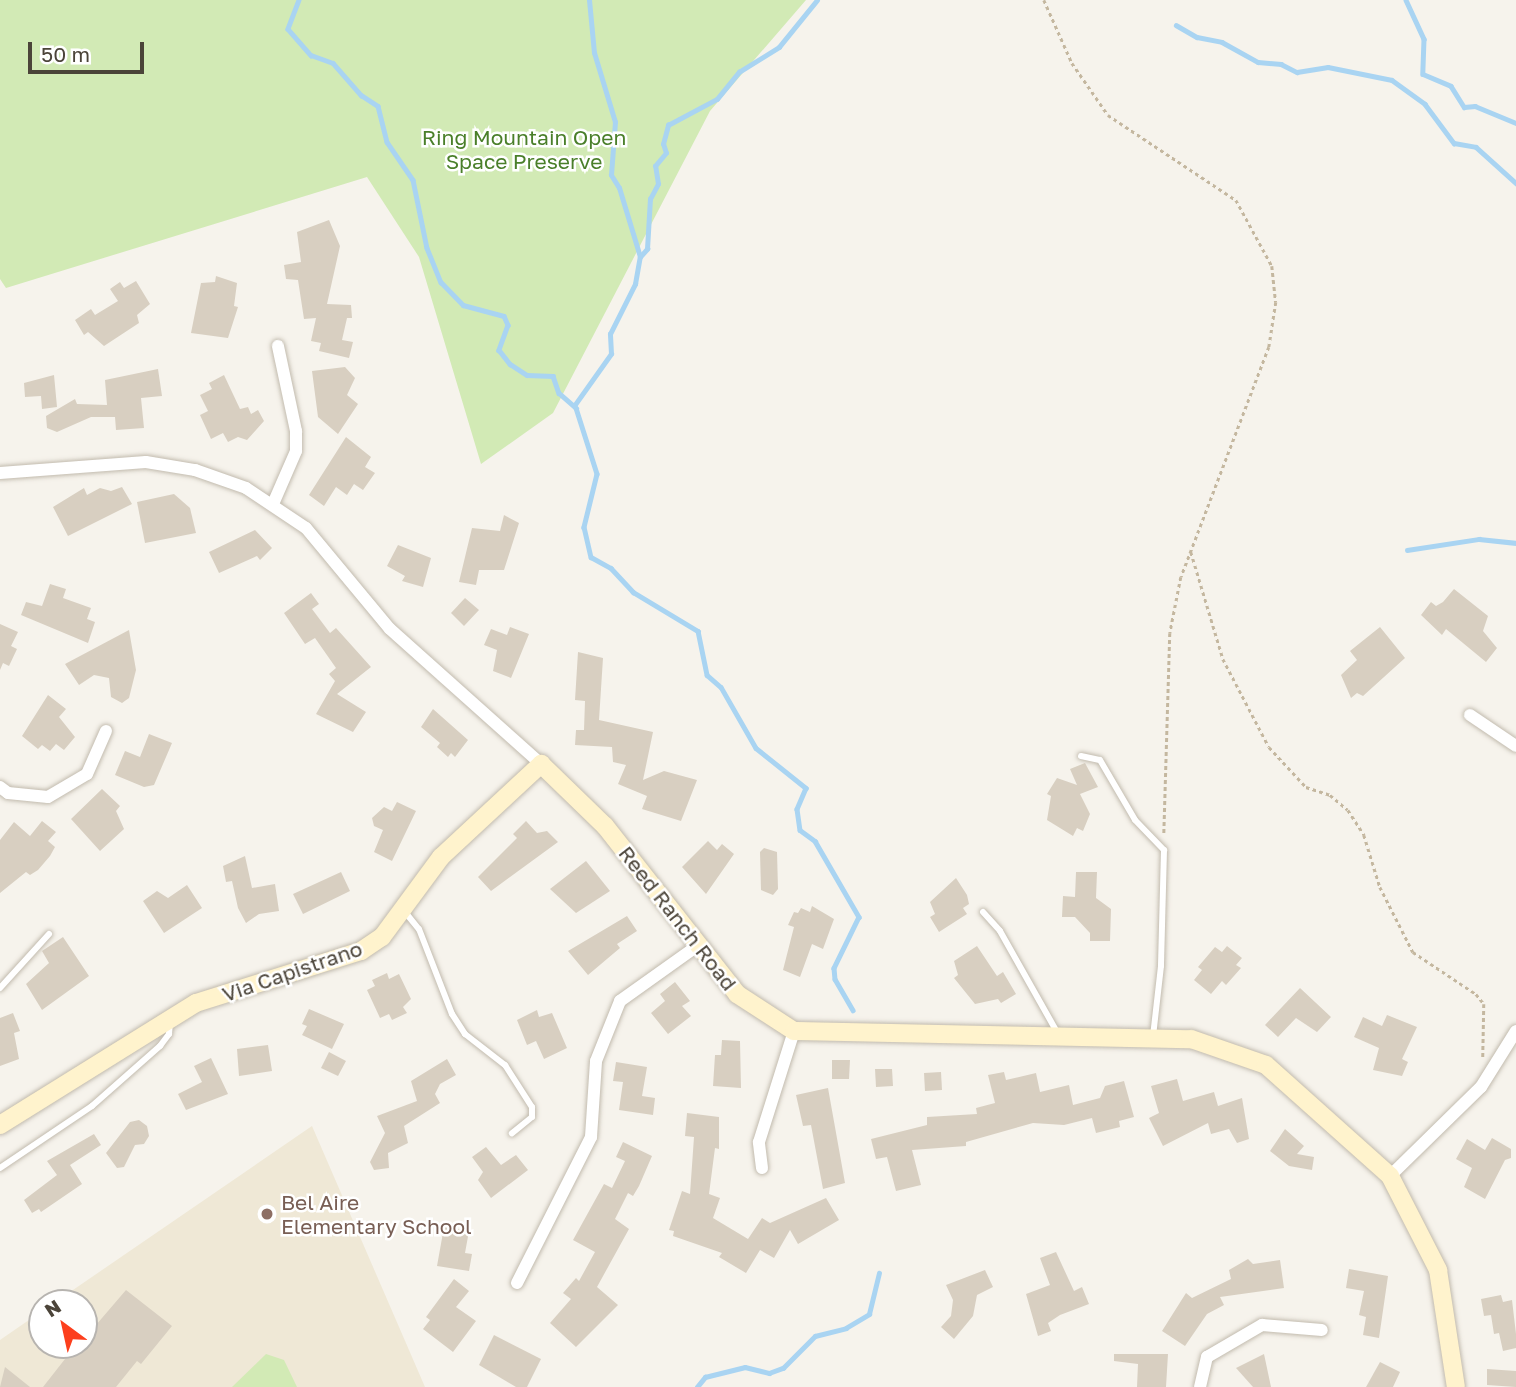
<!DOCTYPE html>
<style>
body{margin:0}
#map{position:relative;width:1516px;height:1387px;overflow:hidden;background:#f6f3ec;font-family:"Golos Text",sans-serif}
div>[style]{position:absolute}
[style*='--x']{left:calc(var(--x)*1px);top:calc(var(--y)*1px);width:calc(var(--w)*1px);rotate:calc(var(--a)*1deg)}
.education>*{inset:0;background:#efe8d6}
.green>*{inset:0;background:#d2eab5}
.stream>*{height:4.5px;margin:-2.25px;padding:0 2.25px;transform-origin:2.25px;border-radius:2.25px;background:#a9d4f2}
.building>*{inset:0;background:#d8cfc1}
.path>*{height:2.5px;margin-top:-1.25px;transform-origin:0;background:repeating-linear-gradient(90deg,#c4b79f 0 3.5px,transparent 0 7px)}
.roads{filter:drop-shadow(0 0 2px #c2bbae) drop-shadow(0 0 2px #c2bbae)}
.lane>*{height:6px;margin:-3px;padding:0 3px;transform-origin:3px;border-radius:3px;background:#fff}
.street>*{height:12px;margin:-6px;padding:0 6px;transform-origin:6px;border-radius:6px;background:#fff}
.secondary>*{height:18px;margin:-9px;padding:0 9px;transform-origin:9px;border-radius:9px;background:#fff3cd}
.dots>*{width:19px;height:19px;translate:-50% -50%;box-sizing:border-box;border:4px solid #fff;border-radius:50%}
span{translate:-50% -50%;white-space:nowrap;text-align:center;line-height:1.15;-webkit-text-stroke:5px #fff;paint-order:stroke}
.park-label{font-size:21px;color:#4a7f2a}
.street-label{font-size:21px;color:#4b4439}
.education-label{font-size:21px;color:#785e54}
.left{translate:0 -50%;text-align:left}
.north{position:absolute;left:28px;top:1289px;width:70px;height:70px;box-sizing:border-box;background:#fff;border:2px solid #b7b4b0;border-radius:50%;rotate:327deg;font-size:19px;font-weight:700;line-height:28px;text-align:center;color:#4b4439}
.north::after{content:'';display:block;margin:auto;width:24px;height:32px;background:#fc3f1d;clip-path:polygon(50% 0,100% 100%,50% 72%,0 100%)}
.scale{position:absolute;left:28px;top:42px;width:116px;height:32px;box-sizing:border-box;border:4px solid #4b4439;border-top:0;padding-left:9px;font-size:21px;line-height:24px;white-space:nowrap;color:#4b4439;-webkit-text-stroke:5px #fff;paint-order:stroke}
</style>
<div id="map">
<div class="education">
<i style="clip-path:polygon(312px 1126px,425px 1387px,0 1387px,0 1340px,42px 1311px,42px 1345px,84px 1345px,84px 1303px,54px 1303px)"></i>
</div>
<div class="green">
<i style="clip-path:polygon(0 0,806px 0,710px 111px,553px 413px,481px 464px,419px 257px,367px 177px,6px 288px,0 279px)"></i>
<i style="clip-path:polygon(266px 1354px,284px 1360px,297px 1387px,232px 1387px)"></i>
</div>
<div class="stream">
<i style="--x:299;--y:0;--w:31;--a:111"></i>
<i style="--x:288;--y:29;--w:35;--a:49"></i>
<i style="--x:311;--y:55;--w:23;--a:20"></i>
<i style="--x:333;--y:63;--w:43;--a:48.8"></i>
<i style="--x:361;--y:95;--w:20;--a:33"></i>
<i style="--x:378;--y:106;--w:37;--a:76"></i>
<i style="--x:387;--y:142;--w:46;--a:55.6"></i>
<i style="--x:413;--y:180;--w:69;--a:78.4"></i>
<i style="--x:427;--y:248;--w:37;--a:68"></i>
<i style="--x:441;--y:282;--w:32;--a:46"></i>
<i style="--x:463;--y:305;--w:42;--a:15"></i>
<i style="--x:504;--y:316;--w:10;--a:66"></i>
<i style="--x:508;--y:325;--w:27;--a:110"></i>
<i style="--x:499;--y:350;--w:18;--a:52"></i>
<i style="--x:510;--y:364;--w:20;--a:33"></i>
<i style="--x:527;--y:375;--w:26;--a:2"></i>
<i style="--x:553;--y:376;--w:18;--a:71"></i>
<i style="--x:559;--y:393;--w:23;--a:41"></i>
<i style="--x:576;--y:408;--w:69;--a:72.3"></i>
<i style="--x:597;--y:474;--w:55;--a:103.8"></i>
<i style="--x:584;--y:527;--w:31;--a:77"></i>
<i style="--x:591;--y:557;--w:23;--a:29"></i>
<i style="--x:611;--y:568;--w:33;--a:47"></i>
<i style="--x:633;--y:592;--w:76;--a:31"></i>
<i style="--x:698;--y:631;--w:45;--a:78.4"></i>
<i style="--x:707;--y:675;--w:18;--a:41"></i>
<i style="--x:721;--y:687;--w:70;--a:60.2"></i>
<i style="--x:756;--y:748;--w:64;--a:38.7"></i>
<i style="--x:806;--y:788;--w:23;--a:113"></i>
<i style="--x:797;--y:809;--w:21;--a:82"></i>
<i style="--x:800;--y:830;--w:19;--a:36"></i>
<i style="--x:815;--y:841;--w:88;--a:59.9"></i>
<i style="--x:859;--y:917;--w:57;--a:116.1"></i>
<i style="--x:834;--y:968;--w:11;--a:85"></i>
<i style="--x:835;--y:979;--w:36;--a:60"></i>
<i style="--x:1406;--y:0;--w:43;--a:65.2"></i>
<i style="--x:1424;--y:39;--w:35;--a:92"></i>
<i style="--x:1423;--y:74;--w:30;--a:23"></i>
<i style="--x:1451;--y:86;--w:25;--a:58"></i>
<i style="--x:1464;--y:107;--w:11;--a:-5"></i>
<i style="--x:1475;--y:106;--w:44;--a:22.5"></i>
<i style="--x:1176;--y:25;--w:24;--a:30"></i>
<i style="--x:1197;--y:37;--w:25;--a:11"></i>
<i style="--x:1222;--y:42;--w:41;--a:29.1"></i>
<i style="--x:1258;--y:62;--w:23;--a:5"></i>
<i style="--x:1281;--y:64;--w:18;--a:27"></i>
<i style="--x:1297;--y:72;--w:31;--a:-9"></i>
<i style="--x:1328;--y:67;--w:65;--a:11.5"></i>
<i style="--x:1392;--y:80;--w:41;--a:36"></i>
<i style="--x:1425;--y:104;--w:49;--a:53.4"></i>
<i style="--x:1454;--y:143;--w:22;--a:10"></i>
<i style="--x:1476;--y:147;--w:54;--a:42"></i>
<i style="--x:640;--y:257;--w:11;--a:-49"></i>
<i style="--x:647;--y:249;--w:50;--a:-86.6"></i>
<i style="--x:650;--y:199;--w:17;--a:-62"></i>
<i style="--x:658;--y:184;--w:18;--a:-99"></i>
<i style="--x:655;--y:166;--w:17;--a:-50"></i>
<i style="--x:666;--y:153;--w:9;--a:-108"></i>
<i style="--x:663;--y:144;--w:20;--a:-75"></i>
<i style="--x:668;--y:125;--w:55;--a:-28"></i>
<i style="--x:717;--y:99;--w:35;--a:-51"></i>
<i style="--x:739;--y:72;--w:47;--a:-32"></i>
<i style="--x:779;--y:47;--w:60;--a:-51"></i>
<i style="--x:574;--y:406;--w:64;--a:-54.6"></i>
<i style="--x:611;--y:354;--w:20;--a:-93"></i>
<i style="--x:610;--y:334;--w:56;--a:-63.4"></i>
<i style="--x:635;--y:284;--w:27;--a:-80"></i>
<i style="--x:640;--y:257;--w:72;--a:-106.9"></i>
<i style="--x:619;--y:188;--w:15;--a:-122"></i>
<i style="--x:611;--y:175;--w:53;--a:-85.7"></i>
<i style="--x:615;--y:122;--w:72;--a:-106.9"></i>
<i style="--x:594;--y:53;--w:53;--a:-95.4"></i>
<i style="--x:1407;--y:550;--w:73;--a:-8.7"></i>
<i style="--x:1479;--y:539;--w:37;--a:6"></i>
<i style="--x:697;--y:1387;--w:13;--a:-51"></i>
<i style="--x:705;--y:1377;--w:41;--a:-14"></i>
<i style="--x:745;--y:1367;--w:25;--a:14"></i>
<i style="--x:769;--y:1373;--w:15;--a:-20"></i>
<i style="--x:783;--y:1368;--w:45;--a:-45"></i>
<i style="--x:815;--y:1336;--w:32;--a:-14"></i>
<i style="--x:846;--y:1328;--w:27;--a:-31"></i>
<i style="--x:869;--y:1314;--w:42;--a:-76.3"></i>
</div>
<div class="building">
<i style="clip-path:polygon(329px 220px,340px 246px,327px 304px,351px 305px,352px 318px,347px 318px,342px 340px,353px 342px,349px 358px,319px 351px,321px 343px,311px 341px,316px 318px,304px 319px,298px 280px,286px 279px,284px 265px,301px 262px,297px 232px)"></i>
<i style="clip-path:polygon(216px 276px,237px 283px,234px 306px,238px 307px,228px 338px,191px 333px,201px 283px,215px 282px)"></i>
<i style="clip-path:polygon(136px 281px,150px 304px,137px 315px,139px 323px,104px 346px,88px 332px,84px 335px,75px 320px,91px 309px,95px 315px,118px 301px,110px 289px,120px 282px,124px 288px)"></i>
<i style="clip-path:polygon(345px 367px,355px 378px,347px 395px,358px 404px,338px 434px,318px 417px,312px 371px)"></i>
<i style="clip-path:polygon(158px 369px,162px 396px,141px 398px,144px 428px,116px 430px,115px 417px,91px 417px,57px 432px,47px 428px,46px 416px,75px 399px,77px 404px,107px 405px,105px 380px)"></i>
<i style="clip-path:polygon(54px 375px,57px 407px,42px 409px,41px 396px,25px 397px,24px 383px)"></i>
<i style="clip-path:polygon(224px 375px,240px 409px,248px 407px,251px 414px,258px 410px,264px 421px,247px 440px,238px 437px,228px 442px,223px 433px,211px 439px,200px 415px,208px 411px,200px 395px,212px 389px,209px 383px)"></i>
<i style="clip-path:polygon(346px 437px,371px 457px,365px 467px,375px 473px,363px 490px,354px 484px,347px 495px,336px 487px,324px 506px,309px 495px)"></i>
<i style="clip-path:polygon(122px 487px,132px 504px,68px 536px,53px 507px,84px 488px,87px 495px,100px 488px,111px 491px)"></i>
<i style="clip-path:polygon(174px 494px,190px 508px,196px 533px,145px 543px,137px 502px)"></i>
<i style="clip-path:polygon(504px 515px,519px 523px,504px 570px,479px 570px,476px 585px,459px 582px,472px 528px,500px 531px)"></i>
<i style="clip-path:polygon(255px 530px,272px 548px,260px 560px,257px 556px,219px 573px,209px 552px)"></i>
<i style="clip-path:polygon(398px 545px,431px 558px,423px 587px,402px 581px,405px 576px,387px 566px)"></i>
<i style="clip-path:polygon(50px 584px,66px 589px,63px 598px,91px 608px,87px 619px,95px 622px,88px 643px,21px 615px,26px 602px,42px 606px)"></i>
<i style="clip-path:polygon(1454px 589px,1488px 616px,1483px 631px,1497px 648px,1486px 662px,1446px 629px,1442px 635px,1421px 615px,1431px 602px,1436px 606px,1443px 602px)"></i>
<i style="clip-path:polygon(311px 593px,319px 604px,312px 609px,330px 633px,336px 628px,371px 667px,337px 694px,366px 712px,353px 732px,316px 714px,335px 681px,329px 674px,336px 668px,315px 638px,305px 644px,284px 613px)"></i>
<i style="clip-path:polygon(465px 598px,479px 610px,464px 626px,451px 613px)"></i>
<i style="clip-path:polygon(0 624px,18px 632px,11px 646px,17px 649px,9px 666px,3px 663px,0 670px)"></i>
<i style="clip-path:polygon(510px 627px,529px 634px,511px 678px,493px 671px,497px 650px,484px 645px,491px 629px,507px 635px)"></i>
<i style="clip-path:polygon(1380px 627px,1405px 658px,1363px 696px,1357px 693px,1351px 698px,1341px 675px,1357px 660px,1350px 651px)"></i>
<i style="clip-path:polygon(129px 630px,136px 670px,129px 698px,122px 703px,111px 697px,109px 678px,94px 675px,79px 685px,65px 664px)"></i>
<i style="clip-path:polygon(578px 652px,603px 658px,599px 720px,653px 732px,643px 780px,664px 771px,697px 780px,681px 821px,642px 809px,647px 796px,618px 784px,626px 765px,613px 762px,612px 747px,575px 745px,576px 730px,584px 730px,585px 701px,575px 700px)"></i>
<i style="clip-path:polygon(48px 695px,66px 709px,59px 717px,75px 737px,64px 750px,56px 744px,50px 751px,42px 745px,38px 749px,22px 736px)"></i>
<i style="clip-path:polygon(433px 709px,468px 740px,455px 757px,451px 753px,448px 757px,437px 747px,440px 743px,421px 727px)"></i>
<i style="clip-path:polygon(149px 734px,172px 743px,154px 785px,144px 787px,115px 775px,125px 751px,140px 757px)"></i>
<i style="clip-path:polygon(1085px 763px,1098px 787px,1080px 794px,1090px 814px,1083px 831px,1077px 828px,1073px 836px,1047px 820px,1051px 796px,1047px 794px,1057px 778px,1077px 785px,1070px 769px)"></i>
<i style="clip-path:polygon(102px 789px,120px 806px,116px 811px,124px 829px,100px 851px,71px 819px)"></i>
<i style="clip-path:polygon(397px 802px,416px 811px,392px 861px,374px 852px,383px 830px,374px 826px,372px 818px,384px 807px,392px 811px)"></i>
<i style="clip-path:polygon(42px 821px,56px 832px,48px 841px,55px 847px,50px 856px,38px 870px,30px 875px,26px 872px,0 893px,0 840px,14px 822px,30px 836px)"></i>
<i style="clip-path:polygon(526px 821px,537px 833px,547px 831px,558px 842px,491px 891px,478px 877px,517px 838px,513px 834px)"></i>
<i style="clip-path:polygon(708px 841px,717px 850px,722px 844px,734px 854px,706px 894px,682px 867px)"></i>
<i style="clip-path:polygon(764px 848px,777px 852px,778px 889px,773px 895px,761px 890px,760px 852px)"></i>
<i style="clip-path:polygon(245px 856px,252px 888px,275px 884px,279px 911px,259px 914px,246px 923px,238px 908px,232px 881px,226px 882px,223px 866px)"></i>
<i style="clip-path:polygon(586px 861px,610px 891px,576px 913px,550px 889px)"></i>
<i style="clip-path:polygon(341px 872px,350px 891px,303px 914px,293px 894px)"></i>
<i style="clip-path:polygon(1076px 872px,1097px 872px,1096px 898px,1111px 909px,1110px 941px,1090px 941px,1090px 933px,1075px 917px,1062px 917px,1063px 896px,1075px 897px)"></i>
<i style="clip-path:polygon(956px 878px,967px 895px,969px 904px,963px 908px,967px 914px,939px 932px,930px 917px,935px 914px,930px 902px)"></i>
<i style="clip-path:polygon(187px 885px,202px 908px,164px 933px,143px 901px,157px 891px,168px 898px)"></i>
<i style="clip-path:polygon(812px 906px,834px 919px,823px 949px,812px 944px,800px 977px,783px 970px,794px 927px,788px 925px,794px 912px,798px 913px,801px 908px,810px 912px)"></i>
<i style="clip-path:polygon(627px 916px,637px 931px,617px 944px,620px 948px,588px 975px,568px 951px)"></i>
<i style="clip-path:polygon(63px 937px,89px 976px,42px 1010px,26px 984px,49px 963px,42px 951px)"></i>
<i style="clip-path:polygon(977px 946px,997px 976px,1003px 972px,1016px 994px,1001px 1003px,998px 999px,975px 1004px,954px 978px,958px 975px,954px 961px)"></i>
<i style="clip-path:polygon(1227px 946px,1242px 958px,1236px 965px,1241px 968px,1226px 985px,1222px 981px,1211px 994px,1194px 980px,1202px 970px,1198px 967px,1215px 947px,1222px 952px)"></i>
<i style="clip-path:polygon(387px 973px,389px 979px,399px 974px,411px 999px,403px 1007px,407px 1013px,392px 1020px,389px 1014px,380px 1018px,367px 990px,375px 986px,372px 980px)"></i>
<i style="clip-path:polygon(675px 982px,690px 1001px,682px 1006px,691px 1016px,668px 1034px,651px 1013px,665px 1001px,660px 994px)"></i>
<i style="clip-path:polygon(1300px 988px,1331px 1017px,1317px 1032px,1296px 1018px,1278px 1037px,1265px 1025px)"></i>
<i style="clip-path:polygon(309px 1009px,344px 1024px,332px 1049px,302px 1035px,307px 1026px,302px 1024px)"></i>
<i style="clip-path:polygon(537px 1010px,539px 1017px,552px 1013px,567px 1048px,544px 1059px,536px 1041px,527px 1045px,517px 1020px)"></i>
<i style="clip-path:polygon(13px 1013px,20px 1031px,14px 1033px,19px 1059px,0 1066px,0 1018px)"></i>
<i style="clip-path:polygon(1387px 1015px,1417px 1027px,1402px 1059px,1408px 1062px,1402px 1076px,1373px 1070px,1379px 1048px,1354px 1037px,1363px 1017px,1382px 1026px)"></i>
<i style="clip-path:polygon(722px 1040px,740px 1041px,741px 1088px,713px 1086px,715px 1055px,721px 1055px)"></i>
<i style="clip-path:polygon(268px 1045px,272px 1071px,239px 1076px,237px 1049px)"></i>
<i style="clip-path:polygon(329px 1052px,346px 1061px,338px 1076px,321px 1068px)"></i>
<i style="clip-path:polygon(211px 1058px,228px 1094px,186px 1110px,178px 1094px,202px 1082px,194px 1066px)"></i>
<i style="clip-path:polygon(447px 1059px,456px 1075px,440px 1084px,435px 1094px,440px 1103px,404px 1126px,408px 1143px,388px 1153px,389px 1168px,374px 1170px,370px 1162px,385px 1133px,377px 1116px,417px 1101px,411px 1081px)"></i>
<i style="clip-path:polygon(832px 1060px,850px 1060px,849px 1079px,832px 1079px)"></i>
<i style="clip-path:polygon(616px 1062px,647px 1067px,642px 1096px,655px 1098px,653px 1115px,619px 1110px,623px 1082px,613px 1081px)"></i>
<i style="clip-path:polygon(875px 1069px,892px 1069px,893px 1086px,876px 1087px)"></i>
<i style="clip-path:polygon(941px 1072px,942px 1090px,925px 1091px,924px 1073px)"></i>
<i style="clip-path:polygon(1004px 1072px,1006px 1080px,1036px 1073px,1040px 1092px,1069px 1085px,1073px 1105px,1100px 1098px,1105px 1086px,1124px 1081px,1134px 1117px,1119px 1121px,1120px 1127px,1096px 1133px,1092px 1118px,1064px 1125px,1033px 1123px,966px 1142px,966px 1146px,912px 1150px,921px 1185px,896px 1191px,887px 1157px,876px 1159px,871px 1139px,927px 1125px,927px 1117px,977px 1114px,976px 1108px,995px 1103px,988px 1075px)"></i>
<i style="clip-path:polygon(1177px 1079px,1183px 1101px,1214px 1092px,1218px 1106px,1242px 1098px,1249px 1139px,1237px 1143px,1229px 1129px,1211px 1134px,1208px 1123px,1163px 1146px,1149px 1118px,1159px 1113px,1151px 1086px)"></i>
<i style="clip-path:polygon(828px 1088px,845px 1183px,823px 1189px,811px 1125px,803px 1126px,796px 1095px)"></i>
<i style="clip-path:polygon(687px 1113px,719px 1117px,719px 1149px,715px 1148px,709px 1194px,720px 1198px,713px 1218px,748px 1239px,762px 1218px,770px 1223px,826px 1198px,839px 1220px,798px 1244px,790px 1230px,774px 1258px,760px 1250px,746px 1273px,719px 1257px,722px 1253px,673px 1236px,674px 1231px,669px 1230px,682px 1191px,690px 1194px,694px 1137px,685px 1136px)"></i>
<i style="clip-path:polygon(139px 1120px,147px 1126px,149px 1136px,144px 1144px,135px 1145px,124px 1167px,117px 1168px,106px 1153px,130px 1122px)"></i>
<i style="clip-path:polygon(1285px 1129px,1304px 1146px,1297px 1154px,1314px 1157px,1312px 1170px,1289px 1166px,1270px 1151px)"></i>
<i style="clip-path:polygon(94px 1134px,101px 1145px,70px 1165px,82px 1184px,41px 1212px,39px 1209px,32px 1213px,24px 1200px,57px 1175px,47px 1161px)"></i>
<i style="clip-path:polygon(1492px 1138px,1511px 1149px,1511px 1158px,1505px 1160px,1485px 1199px,1464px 1187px,1472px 1168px,1456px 1159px,1467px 1139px,1485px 1150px)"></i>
<i style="clip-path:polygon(623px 1142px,652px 1156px,639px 1186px,633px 1196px,628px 1193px,615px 1219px,629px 1229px,597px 1287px,618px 1305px,576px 1347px,550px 1323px,571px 1299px,563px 1293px,576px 1278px,579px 1281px,595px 1252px,573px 1240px,604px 1184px,612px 1188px,625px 1161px,616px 1157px)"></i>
<i style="clip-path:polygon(486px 1147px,501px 1165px,516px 1155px,528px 1170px,491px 1198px,478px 1180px,483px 1172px,472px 1157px)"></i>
<i style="clip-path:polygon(444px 1227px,469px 1231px,465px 1253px,472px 1254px,469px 1271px,437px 1266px)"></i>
<i style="clip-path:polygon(1056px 1252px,1074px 1291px,1082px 1287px,1089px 1304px,1060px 1315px,1048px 1323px,1051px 1331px,1038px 1336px,1026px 1294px,1050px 1285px,1040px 1258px)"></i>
<i style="clip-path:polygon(1248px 1259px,1253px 1264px,1280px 1260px,1284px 1288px,1220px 1297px,1224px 1305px,1207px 1314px,1185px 1346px,1162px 1331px,1186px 1293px,1192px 1298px,1231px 1279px,1229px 1270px)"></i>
<i style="clip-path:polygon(1349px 1269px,1388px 1276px,1379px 1338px,1363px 1335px,1366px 1317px,1359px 1315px,1364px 1291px,1346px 1288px)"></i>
<i style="clip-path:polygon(985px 1270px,993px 1287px,977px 1295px,973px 1316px,954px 1339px,941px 1327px,951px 1316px,953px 1300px,946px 1285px)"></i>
<i style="clip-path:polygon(454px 1279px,469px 1291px,456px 1307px,476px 1321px,453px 1352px,423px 1329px,430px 1320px,426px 1317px)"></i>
<i style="clip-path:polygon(126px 1290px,172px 1326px,141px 1364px,137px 1361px,116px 1387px,43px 1387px,76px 1345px,84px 1345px,84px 1339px)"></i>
<i style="clip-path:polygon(1501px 1295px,1503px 1302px,1512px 1300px,1516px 1334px,1516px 1348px,1503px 1351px,1499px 1333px,1494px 1334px,1491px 1315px,1484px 1316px,1481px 1299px)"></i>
<i style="clip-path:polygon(494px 1335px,541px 1359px,527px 1387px,516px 1387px,479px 1365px)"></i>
<i style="clip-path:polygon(1114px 1354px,1168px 1354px,1166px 1387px,1137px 1387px,1138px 1364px,1114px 1361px)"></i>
<i style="clip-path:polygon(1264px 1354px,1271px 1387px,1253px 1387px,1236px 1368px)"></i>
<i style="clip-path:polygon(1380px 1362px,1400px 1372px,1393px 1387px,1366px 1387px)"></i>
<i style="clip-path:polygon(5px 1367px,30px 1387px,0 1387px)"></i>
<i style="clip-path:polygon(1487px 1369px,1516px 1371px,1516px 1387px,1487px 1385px)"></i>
</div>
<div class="path">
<i style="--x:1044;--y:0;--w:69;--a:66"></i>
<i style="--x:1072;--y:63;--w:63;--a:55.3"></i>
<i style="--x:1108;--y:115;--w:154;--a:33.6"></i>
<i style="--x:1236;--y:200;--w:75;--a:61.4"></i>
<i style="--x:1272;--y:266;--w:36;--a:84"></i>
<i style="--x:1276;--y:302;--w:46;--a:98.8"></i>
<i style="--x:1269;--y:347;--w:246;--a:110.9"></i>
<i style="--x:1181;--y:577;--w:57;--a:101.1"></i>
<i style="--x:1170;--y:633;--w:202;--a:91.7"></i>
<i style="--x:1191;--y:552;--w:112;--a:73.3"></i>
<i style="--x:1223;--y:659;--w:99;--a:62.4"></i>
<i style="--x:1269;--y:747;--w:54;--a:47.2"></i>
<i style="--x:1306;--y:787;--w:25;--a:18"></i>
<i style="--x:1330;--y:795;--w:23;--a:40"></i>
<i style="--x:1348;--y:810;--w:30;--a:57"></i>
<i style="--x:1364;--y:835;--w:54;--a:72.9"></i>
<i style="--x:1380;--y:887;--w:73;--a:63.1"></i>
<i style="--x:1413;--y:952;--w:76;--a:33.7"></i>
<i style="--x:1476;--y:994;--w:13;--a:51"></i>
<i style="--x:1484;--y:1004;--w:53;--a:91.1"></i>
</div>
<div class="roads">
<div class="lane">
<i style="--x:1081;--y:756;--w:19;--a:12"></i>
<i style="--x:1100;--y:760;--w:69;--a:59.7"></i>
<i style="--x:1135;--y:820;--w:42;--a:46"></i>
<i style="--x:1164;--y:850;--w:116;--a:91.5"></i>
<i style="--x:1161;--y:966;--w:70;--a:96.5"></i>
<i style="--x:405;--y:912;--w:22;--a:51"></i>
<i style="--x:419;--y:929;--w:91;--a:68.8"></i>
<i style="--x:452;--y:1014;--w:24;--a:57"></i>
<i style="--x:465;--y:1034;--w:51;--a:37.8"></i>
<i style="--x:505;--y:1065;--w:50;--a:57.3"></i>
<i style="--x:532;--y:1107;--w:10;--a:90"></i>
<i style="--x:532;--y:1117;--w:26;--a:141"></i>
<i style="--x:983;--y:912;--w:25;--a:48"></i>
<i style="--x:1000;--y:931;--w:118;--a:60.6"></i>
<i style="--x:0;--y:988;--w:73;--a:-47.8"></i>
<i style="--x:0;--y:1168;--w:111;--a:-34"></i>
<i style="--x:92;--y:1106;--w:91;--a:-41.4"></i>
<i style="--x:160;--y:1046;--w:15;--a:-53"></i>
<i style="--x:169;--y:1034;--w:12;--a:-85"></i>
</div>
<div class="street">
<i style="--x:0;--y:473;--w:146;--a:-4.3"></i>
<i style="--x:146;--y:462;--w:50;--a:9.3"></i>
<i style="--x:195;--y:470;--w:54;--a:19.4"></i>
<i style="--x:246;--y:488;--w:72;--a:33.7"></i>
<i style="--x:306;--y:528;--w:131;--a:50.3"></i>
<i style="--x:390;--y:629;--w:203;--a:41.8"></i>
<i style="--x:273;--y:504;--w:58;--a:-66.5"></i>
<i style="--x:296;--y:451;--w:20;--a:-90"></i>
<i style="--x:296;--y:431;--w:87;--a:-102"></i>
<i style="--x:1470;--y:715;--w:55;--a:34"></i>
<i style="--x:0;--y:787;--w:10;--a:37"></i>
<i style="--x:8;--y:793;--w:40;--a:5.7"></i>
<i style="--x:48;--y:797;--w:45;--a:-30.5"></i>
<i style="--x:87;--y:774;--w:47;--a:-66.2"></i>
<i style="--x:762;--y:1168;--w:26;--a:-97"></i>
<i style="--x:759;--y:1142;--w:116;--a:-72.5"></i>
<i style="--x:1390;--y:1176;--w:127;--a:-44.4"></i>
<i style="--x:1481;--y:1087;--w:66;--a:-58"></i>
<i style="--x:517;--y:1283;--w:164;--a:-63.1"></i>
<i style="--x:591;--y:1137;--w:76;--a:-86.2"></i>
<i style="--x:596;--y:1061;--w:65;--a:-68.2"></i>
<i style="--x:620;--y:1001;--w:95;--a:-35.5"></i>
<i style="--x:1200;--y:1387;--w:31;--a:-77"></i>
<i style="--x:1207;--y:1357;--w:64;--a:-30.2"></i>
<i style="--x:1262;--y:1325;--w:60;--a:4.8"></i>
</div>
<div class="secondary">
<i style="--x:0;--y:1125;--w:231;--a:-31.9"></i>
<i style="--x:196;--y:1003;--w:173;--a:-17.5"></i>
<i style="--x:361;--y:951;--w:25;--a:-34"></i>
<i style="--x:382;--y:937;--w:99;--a:-53.6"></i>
<i style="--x:441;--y:857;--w:137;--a:-42.9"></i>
<i style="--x:541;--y:764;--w:89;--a:44.1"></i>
<i style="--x:605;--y:826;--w:214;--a:51.8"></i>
<i style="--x:737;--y:994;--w:68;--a:33"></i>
<i style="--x:794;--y:1031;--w:397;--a:1.2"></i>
<i style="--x:1191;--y:1039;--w:79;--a:19.1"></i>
<i style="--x:1266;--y:1065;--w:166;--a:41.8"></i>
<i style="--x:1390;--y:1176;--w:106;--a:62.9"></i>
<i style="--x:1438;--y:1270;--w:118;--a:81.3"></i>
</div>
</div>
<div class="dots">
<i style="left:267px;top:1214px;background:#8d6e63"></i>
</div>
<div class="park-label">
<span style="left:524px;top:149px">Ring Mountain Open<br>Space Preserve</span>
</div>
<div class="street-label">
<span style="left:678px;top:918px;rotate:52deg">Reed Ranch Road</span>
<span style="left:292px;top:971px;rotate:-19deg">Via Capistrano</span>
</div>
<div class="education-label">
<span class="left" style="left:281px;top:1214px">Bel Aire<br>Elementary School</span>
</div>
<div class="north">N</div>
<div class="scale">50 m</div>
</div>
